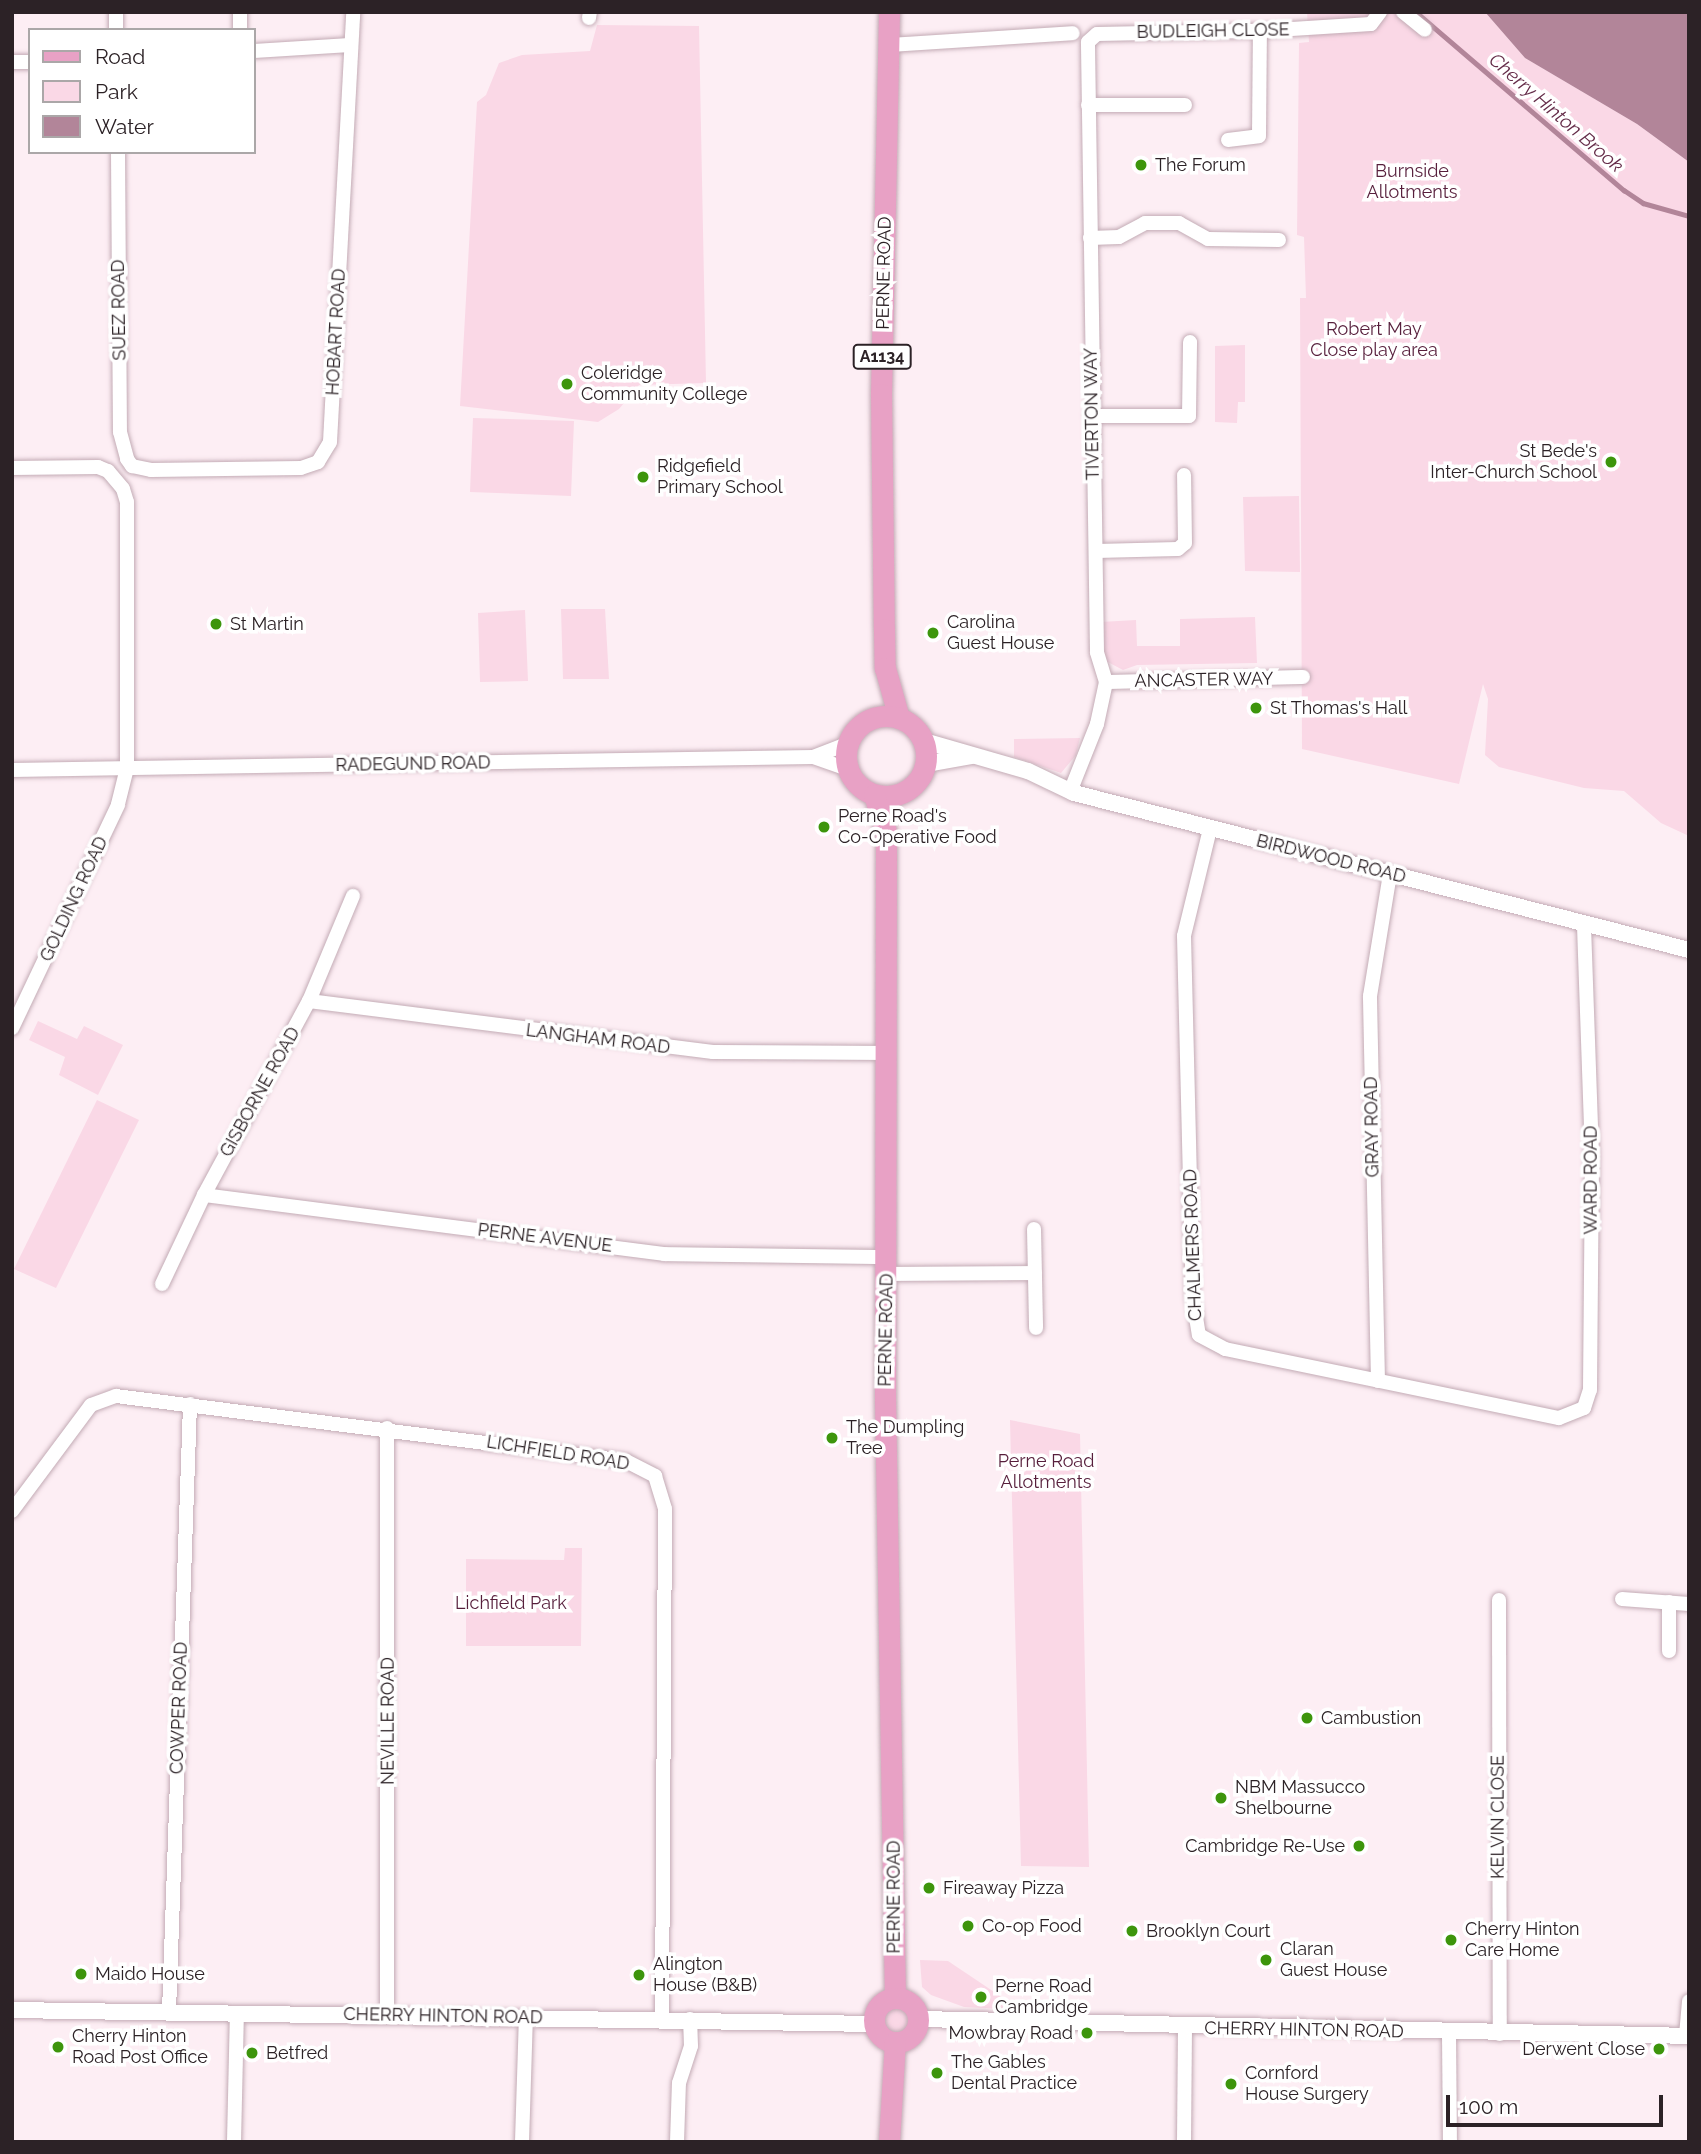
<!DOCTYPE html>
<style>
body{margin:0}
#map{position:relative;width:1701px;height:2154px;overflow:hidden;background:#fdeef4;font-family:Raleway,sans-serif}
div>[style]{position:absolute}
[style*='--x']{left:calc(var(--x)*1px);top:calc(var(--y)*1px);width:calc(var(--w)*1px);rotate:calc(var(--a)*1deg)}
.green>*{inset:0;background:#fad8e6}
.round{border-radius:50%}
.water>*{inset:0;background:#b28599}
.stream>*{height:4.5px;margin:-2.25px;padding:0 2.25px;transform-origin:2.25px;border-radius:2.25px;background:#b28599}
.roads{filter:drop-shadow(0 0 2px #c3abb5) drop-shadow(0 0 2px #c3abb5)}
.minor>*{height:14px;margin:-7px;padding:0 7px;transform-origin:7px;border-radius:7px;background:#fff}
.tertiary>*{height:16px;margin:-8px;padding:0 8px;transform-origin:8px;border-radius:8px;background:#fff}
.primary>*{height:21px;margin:-10.5px;padding:0 10.5px;transform-origin:10.5px;border-radius:10.5px;background:#e8a1c5}
.primary>.ring{margin:-10.5px;padding:0;box-sizing:content-box;background:none;border:21px solid #e8a1c5;border-radius:50%}
.dots>*{width:19px;height:19px;translate:-50% -50%;box-sizing:border-box;border:4px solid #fff;border-radius:50%}
span{translate:-50% -50%;white-space:nowrap;text-align:center;line-height:1.15;-webkit-text-stroke:7px #fff;paint-order:stroke}
.shield-label span{padding:2px 5px;background:#fff;border:2px solid;border-radius:5px;-webkit-text-stroke-width:0}
.shield-label{font-size:16px;color:#2c2226;font-weight:700}
.street-label{font-size:18px;color:#2c2226}
.poi-label{font-size:18px;color:#2c2226}
.left{translate:0 -50%;text-align:left}
.right{translate:-100% -50%;text-align:right}
.park-label{font-size:18px;color:#571f3c}
.water-label{font-size:19px;color:#652c49;font-style:italic}
.frame{position:absolute;inset:0;border:14px solid #2c2226;pointer-events:none}
.legend{position:absolute;left:28px;top:28px;width:228px;height:126px;box-sizing:border-box;background:#fff;border:2px solid #aba7a8;margin:0;padding:9px 12px;list-style:none;font-size:21px;color:#2c2226}
.legend li{display:flex;align-items:center;gap:14px;height:35px}
.legend b{width:35px;border:2px solid #aba7a8}
.scale{position:absolute;left:1446px;top:2095px;width:217px;height:32px;box-sizing:border-box;border:4px solid #2c2226;border-top:0;padding-left:9px;font-size:21px;line-height:24px;white-space:nowrap;color:#2c2226;-webkit-text-stroke:5px #fff;paint-order:stroke}
</style>
<div id="map">
<div class="green">
<i style="clip-path:polygon(1307px 12px,1485px 12px,1525px 58px,1637px 124px,1689px 162px,1689px 836px,1661px 823px,1624px 791px,1584px 788px,1499px 767px,1485px 755px,1488px 699px,1483px 684px,1459px 784px,1302px 749px,1300px 298px,1306px 298px,1304px 237px,1297px 235px,1299px 43px,1309px 42px)"></i>
<i style="clip-path:polygon(597px 25px,699px 26px,706px 383px,639px 385px,619px 409px,598px 422px,460px 406px,477px 102px,486px 95px,499px 63px,522px 55px,590px 51px)"></i>
<i style="clip-path:polygon(1245px 345px,1245px 402px,1238px 402px,1237px 423px,1215px 422px,1215px 346px)"></i>
<i style="clip-path:polygon(473px 418px,574px 421px,571px 496px,470px 492px)"></i>
<i style="clip-path:polygon(1299px 496px,1300px 572px,1245px 571px,1243px 497px)"></i>
<i style="clip-path:polygon(561px 609px,605px 609px,609px 679px,563px 679px)"></i>
<i style="clip-path:polygon(525px 610px,528px 681px,480px 682px,478px 613px)"></i>
<i style="clip-path:polygon(1255px 617px,1257px 663px,1137px 665px,1123px 670px,1104px 660px,1101px 622px,1136px 620px,1137px 646px,1180px 646px,1180px 619px)"></i>
<i style="clip-path:polygon(1080px 738px,1076px 755px,1061px 773px,1014px 757px,1014px 739px)"></i>
<i style="clip-path:polygon(38px 1021px,77px 1039px,84px 1026px,123px 1045px,98px 1095px,59px 1075px,65px 1057px,29px 1040px)"></i>
<i style="clip-path:polygon(97px 1100px,139px 1120px,56px 1288px,14px 1269px)"></i>
<i style="clip-path:polygon(1010px 1420px,1080px 1434px,1089px 1867px,1021px 1866px)"></i>
<i style="clip-path:polygon(565px 1548px,582px 1548px,581px 1646px,466px 1646px,466px 1559px,564px 1560px)"></i>
<i style="clip-path:polygon(920px 1960px,948px 1961px,1021px 2010px,964px 2007px,931px 1995px,922px 1987px)"></i>
<i class="round" style="left:883px;top:2005px;width:28px;height:28px"></i>
</div>
<div class="water">
<i style="clip-path:polygon(1485px 12px,1689px 12px,1689px 162px,1637px 124px,1525px 58px)"></i>
</div>
<div class="stream">
<i style="--x:1416;--y:12;--w:274;--a:40.6"></i>
<i style="--x:1624;--y:190;--w:23;--a:34"></i>
<i style="--x:1643;--y:203;--w:48;--a:15.8"></i>
</div>
<div class="roads">
<div class="minor">
<i style="--x:116;--y:12;--w:18;--a:90"></i>
<i style="--x:240;--y:12;--w:18;--a:90"></i>
<i style="--x:1403;--y:12;--w:28;--a:39"></i>
<i style="--x:589;--y:18;--w:6;--a:-81"></i>
<i style="--x:889;--y:45;--w:184;--a:-3.7"></i>
<i style="--x:254;--y:51;--w:96;--a:-3.6"></i>
<i style="--x:12;--y:62;--w:18;--a:0"></i>
<i style="--x:1088;--y:105;--w:97;--a:0"></i>
<i style="--x:1228;--y:140;--w:31;--a:-7"></i>
<i style="--x:1259;--y:136;--w:105;--a:-89.5"></i>
<i style="--x:118;--y:152;--w:280;--a:89.6"></i>
<i style="--x:120;--y:432;--w:28;--a:75"></i>
<i style="--x:127;--y:459;--w:9;--a:54"></i>
<i style="--x:132;--y:466;--w:19;--a:12"></i>
<i style="--x:151;--y:470;--w:150;--a:-0.8"></i>
<i style="--x:301;--y:468;--w:18;--a:-19"></i>
<i style="--x:318;--y:462;--w:23;--a:-59"></i>
<i style="--x:330;--y:442;--w:431;--a:-86.9"></i>
<i style="--x:1090;--y:238;--w:29;--a:-2"></i>
<i style="--x:1119;--y:237;--w:30;--a:-28"></i>
<i style="--x:1145;--y:223;--w:34;--a:0"></i>
<i style="--x:1179;--y:223;--w:33;--a:29"></i>
<i style="--x:1208;--y:239;--w:71;--a:0.8"></i>
<i style="--x:1092;--y:416;--w:97;--a:0"></i>
<i style="--x:1189;--y:416;--w:74;--a:-89.2"></i>
<i style="--x:12;--y:468;--w:86;--a:-0.7"></i>
<i style="--x:98;--y:467;--w:11;--a:22"></i>
<i style="--x:108;--y:471;--w:23;--a:50"></i>
<i style="--x:123;--y:489;--w:14;--a:73"></i>
<i style="--x:127;--y:502;--w:266;--a:90"></i>
<i style="--x:127;--y:768;--w:38;--a:104"></i>
<i style="--x:118;--y:805;--w:247;--a:115.4"></i>
<i style="--x:1096;--y:551;--w:82;--a:-1.4"></i>
<i style="--x:1178;--y:549;--w:9;--a:-41"></i>
<i style="--x:1185;--y:543;--w:68;--a:-90.8"></i>
<i style="--x:1106;--y:682;--w:197;--a:-1.5"></i>
<i style="--x:813;--y:757;--w:37;--a:19"></i>
<i style="--x:12;--y:770;--w:801;--a:-0.93"></i>
<i style="--x:813;--y:757;--w:36;--a:-21"></i>
<i style="--x:1070;--y:792;--w:73;--a:-68.3"></i>
<i style="--x:1097;--y:724;--w:43;--a:-77.9"></i>
<i style="--x:1106;--y:682;--w:31;--a:-107"></i>
<i style="--x:1097;--y:652;--w:610;--a:-90.85"></i>
<i style="--x:1088;--y:42;--w:12;--a:-42"></i>
<i style="--x:1097;--y:34;--w:163;--a:-1.1"></i>
<i style="--x:1260;--y:31;--w:111;--a:-3.6"></i>
<i style="--x:1371;--y:24;--w:15;--a:-53"></i>
<i style="--x:1210;--y:829;--w:110;--a:103.7"></i>
<i style="--x:1184;--y:936;--w:362;--a:88.6"></i>
<i style="--x:1193;--y:1298;--w:37;--a:81"></i>
<i style="--x:1199;--y:1335;--w:30;--a:28"></i>
<i style="--x:1225;--y:1349;--w:341;--a:11.7"></i>
<i style="--x:1559;--y:1418;--w:27;--a:-22"></i>
<i style="--x:1584;--y:1408;--w:19;--a:-72"></i>
<i style="--x:1590;--y:1390;--w:235;--a:-89.5"></i>
<i style="--x:1592;--y:1155;--w:232;--a:-92"></i>
<i style="--x:309;--y:1001;--w:407;--a:7.2"></i>
<i style="--x:713;--y:1052;--w:175;--a:0.3"></i>
<i style="--x:204;--y:1195;--w:464;--a:7.3"></i>
<i style="--x:664;--y:1254;--w:223;--a:0.8"></i>
<i style="--x:1034;--y:1229;--w:99;--a:88.8"></i>
<i style="--x:887;--y:1274;--w:148;--a:-0.4"></i>
<i style="--x:162;--y:1284;--w:98;--a:-64.7"></i>
<i style="--x:204;--y:1195;--w:221;--a:-61.6"></i>
<i style="--x:309;--y:1001;--w:114;--a:-67.3"></i>
<i style="--x:1378;--y:1381;--w:385;--a:-91.2"></i>
<i style="--x:1370;--y:996;--w:124;--a:-80.7"></i>
<i style="--x:12;--y:1511;--w:132;--a:-53.3"></i>
<i style="--x:91;--y:1405;--w:27;--a:-20"></i>
<i style="--x:116;--y:1396;--w:514;--a:7.26"></i>
<i style="--x:626;--y:1461;--w:33;--a:27"></i>
<i style="--x:655;--y:1476;--w:34;--a:73"></i>
<i style="--x:665;--y:1509;--w:510;--a:90.34"></i>
<i style="--x:1622;--y:1599;--w:67;--a:4.3"></i>
<i style="--x:1499;--y:1600;--w:434;--a:89.9"></i>
<i style="--x:1669;--y:1651;--w:49;--a:-90"></i>
<i style="--x:169;--y:2012;--w:608;--a:-88.02"></i>
<i style="--x:387;--y:2014;--w:586;--a:-90"></i>
<i style="--x:1449;--y:2033;--w:109;--a:89.5"></i>
<i style="--x:1686;--y:2036;--w:35;--a:-85"></i>
<i style="--x:234;--y:2142;--w:128;--a:-88.7"></i>
<i style="--x:522;--y:2142;--w:124;--a:-88.2"></i>
<i style="--x:677;--y:2142;--w:59;--a:-88.1"></i>
<i style="--x:679;--y:2083;--w:39;--a:-72"></i>
<i style="--x:691;--y:2046;--w:27;--a:-92"></i>
<i style="--x:1184;--y:2142;--w:114;--a:-89.5"></i>
</div>
<div class="tertiary">
<i style="--x:924;--y:741;--w:108;--a:16.1"></i>
<i style="--x:1028;--y:771;--w:51;--a:25.6"></i>
<i style="--x:1074;--y:793;--w:635;--a:14.32"></i>
<i style="--x:926;--y:764;--w:47;--a:-9.9"></i>
<i style="--x:12;--y:2010;--w:862;--a:0.93"></i>
<i style="--x:919;--y:2019;--w:770;--a:1.26"></i>
</div>
<div class="primary">
<i style="--x:889;--y:12;--w:382;--a:91.2"></i>
<i style="--x:881;--y:394;--w:235;--a:89.3"></i>
<i style="--x:884;--y:629;--w:39;--a:89"></i>
<i style="--x:885;--y:668;--w:52;--a:74.4"></i>
<i class="ring" style="left:846px;top:716px;width:59px;height:59px"></i>
<i style="--x:874;--y:795;--w:38;--a:72"></i>
<i style="--x:886;--y:831;--w:566;--a:90.1"></i>
<i style="--x:885;--y:1397;--w:601;--a:89.05"></i>
<i class="ring" style="left:874px;top:1998px;width:23px;height:23px"></i>
<i style="--x:889;--y:2142;--w:100;--a:-86.6"></i>
</div>
</div>
<div class="dots">
<i style="left:1141px;top:165px;background:#3d950c"></i>
<i style="left:567px;top:384px;background:#3d950c"></i>
<i style="left:1611px;top:462px;background:#3d950c"></i>
<i style="left:643px;top:477px;background:#3d950c"></i>
<i style="left:216px;top:624px;background:#3d950c"></i>
<i style="left:933px;top:633px;background:#3d950c"></i>
<i style="left:1256px;top:708px;background:#3d950c"></i>
<i style="left:824px;top:827px;background:#3d950c"></i>
<i style="left:832px;top:1438px;background:#3d950c"></i>
<i style="left:1307px;top:1718px;background:#3d950c"></i>
<i style="left:1221px;top:1798px;background:#3d950c"></i>
<i style="left:1359px;top:1846px;background:#3d950c"></i>
<i style="left:929px;top:1888px;background:#3d950c"></i>
<i style="left:968px;top:1926px;background:#3d950c"></i>
<i style="left:1132px;top:1931px;background:#3d950c"></i>
<i style="left:1451px;top:1940px;background:#3d950c"></i>
<i style="left:1266px;top:1960px;background:#3d950c"></i>
<i style="left:81px;top:1974px;background:#3d950c"></i>
<i style="left:639px;top:1975px;background:#3d950c"></i>
<i style="left:981px;top:1997px;background:#3d950c"></i>
<i style="left:1087px;top:2033px;background:#3d950c"></i>
<i style="left:58px;top:2047px;background:#3d950c"></i>
<i style="left:1659px;top:2049px;background:#3d950c"></i>
<i style="left:252px;top:2053px;background:#3d950c"></i>
<i style="left:937px;top:2073px;background:#3d950c"></i>
<i style="left:1231px;top:2084px;background:#3d950c"></i>
</div>
<div class="shield-label">
<span style="left:882px;top:357px">A1134</span>
</div>
<div class="street-label">
<span style="left:1213px;top:31px;rotate:-1deg">BUDLEIGH CLOSE</span>
<span style="left:884px;top:273px;rotate:-89deg">PERNE ROAD</span>
<span style="left:119px;top:310px;rotate:-91deg">SUEZ ROAD</span>
<span style="left:336px;top:332px;rotate:-87deg">HOBART ROAD</span>
<span style="left:1092px;top:414px;rotate:-91deg">TIVERTON WAY</span>
<span style="left:1204px;top:680px;rotate:-1deg">ANCASTER WAY</span>
<span style="left:413px;top:764px;rotate:-1deg">RADEGUND ROAD</span>
<span style="left:1331px;top:859px;rotate:14deg">BIRDWOOD ROAD</span>
<span style="left:74px;top:899px;rotate:-65deg">GOLDING ROAD</span>
<span style="left:598px;top:1039px;rotate:7deg">LANGHAM ROAD</span>
<span style="left:260px;top:1092px;rotate:-61deg">GISBORNE ROAD</span>
<span style="left:1372px;top:1127px;rotate:-91deg">GRAY ROAD</span>
<span style="left:1591px;top:1180px;rotate:-90deg">WARD ROAD</span>
<span style="left:545px;top:1238px;rotate:7deg">PERNE AVENUE</span>
<span style="left:1193px;top:1245px;rotate:-92deg">CHALMERS ROAD</span>
<span style="left:886px;top:1330px;rotate:-89deg">PERNE ROAD</span>
<span style="left:558px;top:1453px;rotate:9deg">LICHFIELD ROAD</span>
<span style="left:179px;top:1708px;rotate:-88deg">COWPER ROAD</span>
<span style="left:388px;top:1721px;rotate:-90deg">NEVILLE ROAD</span>
<span style="left:1498px;top:1817px;rotate:-90deg">KELVIN CLOSE</span>
<span style="left:894px;top:1897px;rotate:-90deg">PERNE ROAD</span>
<span style="left:443px;top:2016px;rotate:1deg">CHERRY HINTON ROAD</span>
<span style="left:1304px;top:2030px;rotate:1deg">CHERRY HINTON ROAD</span>
</div>
<div class="poi-label">
<span class="left" style="left:1155px;top:165px">The Forum</span>
<span class="left" style="left:581px;top:384px">Coleridge<br>Community College</span>
<span class="right" style="left:1597px;top:462px">St Bede's<br>Inter-Church School</span>
<span class="left" style="left:657px;top:477px">Ridgefield<br>Primary School</span>
<span class="left" style="left:947px;top:633px">Carolina<br>Guest House</span>
<span class="left" style="left:230px;top:624px">St Martin</span>
<span class="left" style="left:1270px;top:708px">St Thomas's Hall</span>
<span class="left" style="left:838px;top:827px">Perne Road's<br>Co-Operative Food</span>
<span class="left" style="left:846px;top:1438px">The Dumpling<br>Tree</span>
<span class="left" style="left:1321px;top:1718px">Cambustion</span>
<span class="left" style="left:1235px;top:1798px">NBM Massucco<br>Shelbourne</span>
<span class="right" style="left:1345px;top:1846px">Cambridge Re-Use</span>
<span class="left" style="left:943px;top:1888px">Fireaway Pizza</span>
<span class="left" style="left:982px;top:1926px">Co-op Food</span>
<span class="left" style="left:1465px;top:1940px">Cherry Hinton<br>Care Home</span>
<span class="left" style="left:1146px;top:1931px">Brooklyn Court</span>
<span class="left" style="left:1280px;top:1960px">Claran<br>Guest House</span>
<span class="left" style="left:653px;top:1975px">Alington<br>House (B&amp;B)</span>
<span class="left" style="left:95px;top:1974px">Maido House</span>
<span class="left" style="left:995px;top:1997px">Perne Road<br>Cambridge</span>
<span class="right" style="left:1073px;top:2033px">Mowbray Road</span>
<span class="left" style="left:72px;top:2047px">Cherry Hinton<br>Road Post Office</span>
<span class="right" style="left:1645px;top:2049px">Derwent Close</span>
<span class="left" style="left:266px;top:2053px">Betfred</span>
<span class="left" style="left:951px;top:2073px">The Gables<br>Dental Practice</span>
<span class="left" style="left:1245px;top:2084px">Cornford<br>House Surgery</span>
</div>
<div class="park-label">
<span style="left:1412px;top:182px">Burnside<br>Allotments</span>
<span style="left:1374px;top:340px">Robert May<br>Close play area</span>
<span style="left:1046px;top:1472px">Perne Road<br>Allotments</span>
<span style="left:511px;top:1603px">Lichfield Park</span>
</div>
<div class="water-label">
<span style="left:1556px;top:113px;rotate:41deg">Cherry Hinton Brook</span>
</div>
<div class="frame"></div>
<ul class="legend">
<li><b style="height:9px;background:#e8a1c5"></b>Road</li>
<li><b style="height:19px;background:#fad8e6"></b>Park</li>
<li><b style="height:19px;background:#b28599"></b>Water</li>
</ul>
<div class="scale">100 m</div>
</div>
